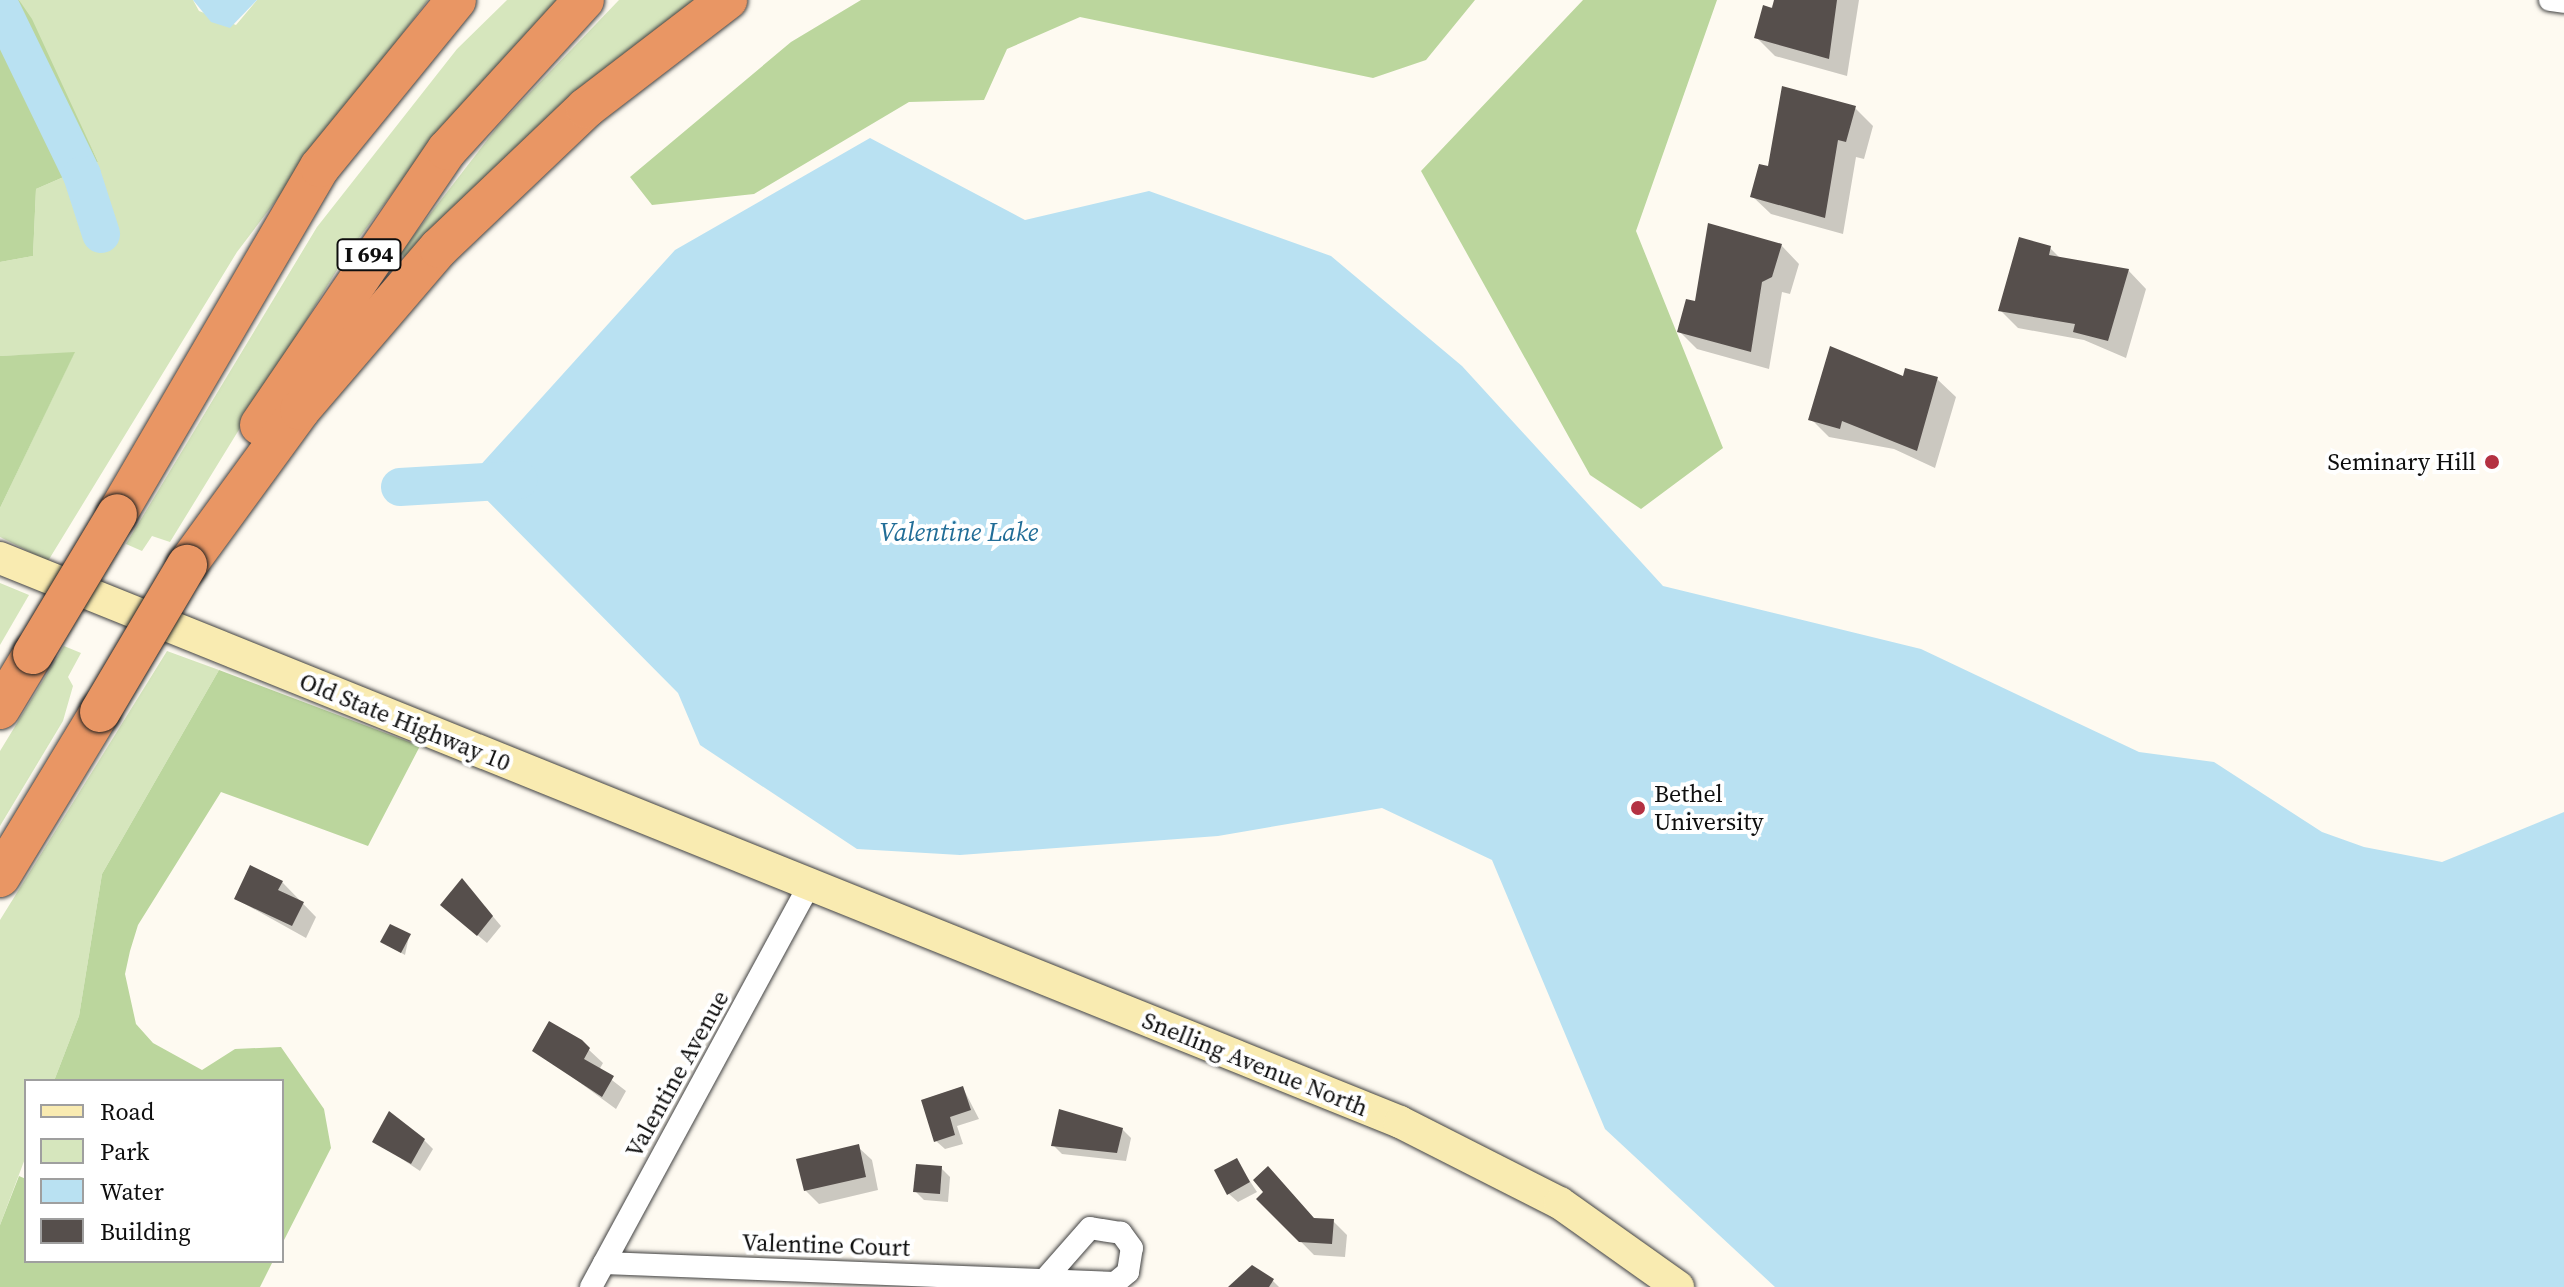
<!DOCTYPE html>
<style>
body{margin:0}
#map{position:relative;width:2564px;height:1287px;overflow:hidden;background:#fefaf1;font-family:"Source Serif 4",serif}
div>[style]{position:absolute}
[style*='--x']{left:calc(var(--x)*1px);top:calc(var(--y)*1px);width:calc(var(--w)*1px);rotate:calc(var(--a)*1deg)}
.green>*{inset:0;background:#d6e6bd}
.forest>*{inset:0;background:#bbd69d}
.water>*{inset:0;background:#b9e1f2}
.shadow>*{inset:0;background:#0003}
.river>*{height:38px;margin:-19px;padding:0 19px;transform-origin:19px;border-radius:19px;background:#b9e1f2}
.building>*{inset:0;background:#564f4c}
.roads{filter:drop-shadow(0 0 2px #414141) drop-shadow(0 0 2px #414141)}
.street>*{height:22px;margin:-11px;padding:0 11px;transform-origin:11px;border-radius:11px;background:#fff}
.secondary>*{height:32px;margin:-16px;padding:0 16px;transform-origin:16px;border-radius:16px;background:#f9ebb1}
.highway>*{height:40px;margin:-20px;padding:0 20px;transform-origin:20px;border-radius:20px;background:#e99664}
.bridges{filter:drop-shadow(0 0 2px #1f1f1f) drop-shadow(0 0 2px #1f1f1f)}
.highway-bridge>*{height:40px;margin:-20px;padding:0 20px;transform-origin:20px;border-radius:20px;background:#e99664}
.dots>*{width:22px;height:22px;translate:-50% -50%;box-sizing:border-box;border:4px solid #fff;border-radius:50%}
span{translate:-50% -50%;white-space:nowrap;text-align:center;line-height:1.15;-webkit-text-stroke:8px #fff;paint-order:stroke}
.shield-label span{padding:2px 6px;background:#fff;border:2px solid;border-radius:6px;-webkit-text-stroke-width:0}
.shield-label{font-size:22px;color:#0e0e0e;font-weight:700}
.poi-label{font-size:24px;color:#0e0e0e}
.right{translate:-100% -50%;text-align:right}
.left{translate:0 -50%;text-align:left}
.street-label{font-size:24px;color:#0e0e0e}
.water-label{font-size:26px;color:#216d97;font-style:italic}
.legend{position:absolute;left:24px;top:1079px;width:260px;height:184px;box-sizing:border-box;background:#fff;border:2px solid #9f9f9f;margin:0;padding:10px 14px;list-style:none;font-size:24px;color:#0e0e0e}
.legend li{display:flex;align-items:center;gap:16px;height:40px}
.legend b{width:40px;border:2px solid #9f9f9f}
</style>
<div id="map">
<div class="green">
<i style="clip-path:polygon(19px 0,193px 0,199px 11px,236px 25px,257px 0,428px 0,237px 252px,48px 561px,0 537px,0 508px,74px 353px,0 356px,0 262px,33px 256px,36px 189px,98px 162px)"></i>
<i style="clip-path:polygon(507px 0,559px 0,408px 172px,345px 257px,170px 542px,152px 536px,142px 551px,126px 544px,317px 227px,457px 49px)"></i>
<i style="clip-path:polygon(619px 0,702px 0,407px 259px,400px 253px,498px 126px)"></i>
<i style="clip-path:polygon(0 583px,29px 595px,0 645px)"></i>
<i style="clip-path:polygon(64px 646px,81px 653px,68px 677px,73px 686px,63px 721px,0 826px,0 751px)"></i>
<i style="clip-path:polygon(167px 651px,219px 670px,102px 874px,79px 1016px,54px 1081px,26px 1081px,26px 1156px,0 1225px,0 920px)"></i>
</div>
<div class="forest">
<i style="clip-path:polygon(0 0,19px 0,32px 19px,98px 162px,36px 189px,33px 256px,0 262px)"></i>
<i style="clip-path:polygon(861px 0,1475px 0,1426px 60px,1373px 78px,1080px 17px,1007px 49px,984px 100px,909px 102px,754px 194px,652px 205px,630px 177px,791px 42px)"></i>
<i style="clip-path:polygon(1583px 0,1717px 0,1636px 231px,1723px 448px,1641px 509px,1590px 475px,1421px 171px)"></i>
<i style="clip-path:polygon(75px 352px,0 508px,0 356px)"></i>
<i style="clip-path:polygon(219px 670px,420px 746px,368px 846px,221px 792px,138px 925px,130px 951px,125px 974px,136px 1024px,153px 1043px,202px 1070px,235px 1049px,281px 1047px,324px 1109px,331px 1148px,282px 1244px,282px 1081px,54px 1081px,79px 1016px,102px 874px)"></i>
<i style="clip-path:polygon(19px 1176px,26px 1179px,26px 1261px,273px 1261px,260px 1287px,0 1287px,0 1225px)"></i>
</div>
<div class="water">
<i style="clip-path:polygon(193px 0,257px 0,230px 28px,211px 22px)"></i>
<i style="clip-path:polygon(870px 138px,1025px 220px,1149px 191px,1331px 256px,1462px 366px,1663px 586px,1921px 649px,2139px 752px,2214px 762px,2322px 832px,2364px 847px,2442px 862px,2564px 812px,2564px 1287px,1775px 1287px,1605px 1129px,1492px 860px,1382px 808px,1218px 836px,960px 855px,857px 849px,700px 745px,678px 693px,467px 480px,675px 250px)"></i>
</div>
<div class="shadow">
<i style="clip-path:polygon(1775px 0,1859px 0,1847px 76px,1775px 56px,1757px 38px)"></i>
<i style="clip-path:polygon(1855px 108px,1873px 126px,1864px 159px,1856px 157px,1843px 234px,1771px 214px,1752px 196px,1770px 169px)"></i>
<i style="clip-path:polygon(1781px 245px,1799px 264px,1790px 294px,1782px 292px,1769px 369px,1697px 349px,1679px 331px,1696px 304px)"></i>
<i style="clip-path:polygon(2050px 248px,2061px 259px,2128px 270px,2146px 289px,2126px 358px,2084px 340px,2018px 328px,2000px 310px)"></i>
<i style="clip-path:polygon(1904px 378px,1937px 379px,1956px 397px,1935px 468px,1894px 449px,1829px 437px,1811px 419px)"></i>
<i style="clip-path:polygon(462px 880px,501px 926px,487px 943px,451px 913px)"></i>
<i style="clip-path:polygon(282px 882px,316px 917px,306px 938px,236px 899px)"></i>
<i style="clip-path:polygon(409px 936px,405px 955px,387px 945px)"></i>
<i style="clip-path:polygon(535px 1050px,589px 1050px,603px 1063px,599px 1070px,626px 1091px,616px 1109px)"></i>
<i style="clip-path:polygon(963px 1088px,979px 1119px,957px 1126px,963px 1144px,945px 1149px,936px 1141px)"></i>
<i style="clip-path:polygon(1122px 1129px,1131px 1138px,1126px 1161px,1062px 1154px,1053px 1145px)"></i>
<i style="clip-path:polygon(424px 1140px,433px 1149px,420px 1171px,375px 1141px)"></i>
<i style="clip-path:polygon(858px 1147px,872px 1160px,878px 1190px,819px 1204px,805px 1190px)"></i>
<i style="clip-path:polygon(1236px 1160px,1257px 1192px,1238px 1202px,1229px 1194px)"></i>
<i style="clip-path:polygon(941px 1168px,950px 1177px,948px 1202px,924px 1200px,915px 1191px)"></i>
<i style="clip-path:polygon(1266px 1192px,1314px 1220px,1333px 1221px,1347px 1235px,1345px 1257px,1314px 1255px,1259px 1199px)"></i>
<i style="clip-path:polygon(1252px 1268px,1273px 1281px,1279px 1287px,1231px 1287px)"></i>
</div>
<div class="river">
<i style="--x:0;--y:6;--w:188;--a:64.1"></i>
<i style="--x:82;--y:175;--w:62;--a:72.1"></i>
<i style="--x:400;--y:487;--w:119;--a:-3.4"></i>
</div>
<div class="building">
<i style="clip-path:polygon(1774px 0,1837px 0,1829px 59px,1754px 38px,1763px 5px,1772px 8px)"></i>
<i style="clip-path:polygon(1782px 86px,1856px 106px,1846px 142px,1838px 140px,1825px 218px,1750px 197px,1759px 164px,1768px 166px)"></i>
<i style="clip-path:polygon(1708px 223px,1782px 244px,1772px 277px,1762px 282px,1751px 352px,1677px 332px,1686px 299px,1695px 301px)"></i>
<i style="clip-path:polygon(2019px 237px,2051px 246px,2049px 255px,2129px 269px,2108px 341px,2073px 332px,2075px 324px,1998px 311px)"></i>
<i style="clip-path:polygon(1830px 346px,1903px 376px,1905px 368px,1938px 377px,1917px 451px,1842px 421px,1840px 429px,1808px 420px)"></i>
<i style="clip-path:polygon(250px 865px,283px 881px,278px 890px,304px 902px,292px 926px,234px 899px)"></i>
<i style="clip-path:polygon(462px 878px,493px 916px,477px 936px,440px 905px)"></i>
<i style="clip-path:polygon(390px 924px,411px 934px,401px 953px,380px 942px)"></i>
<i style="clip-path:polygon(549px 1021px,582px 1040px,590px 1048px,584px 1059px,614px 1076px,602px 1097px,532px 1051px)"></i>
<i style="clip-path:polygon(963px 1086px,971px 1110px,950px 1117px,955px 1135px,934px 1142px,921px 1100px)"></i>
<i style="clip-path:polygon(1059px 1109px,1123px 1128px,1117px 1153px,1051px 1146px)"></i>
<i style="clip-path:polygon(389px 1111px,425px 1139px,411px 1164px,372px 1142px)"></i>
<i style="clip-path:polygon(859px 1144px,866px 1177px,804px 1191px,796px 1159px)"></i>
<i style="clip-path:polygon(1237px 1158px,1250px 1182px,1227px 1195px,1214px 1170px)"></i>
<i style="clip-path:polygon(916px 1164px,942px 1166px,940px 1194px,913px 1192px)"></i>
<i style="clip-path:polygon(1268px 1166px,1314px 1218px,1334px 1219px,1332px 1244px,1299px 1242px,1256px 1199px,1263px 1192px,1253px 1180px)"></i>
<i style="clip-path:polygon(1252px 1265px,1274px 1279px,1269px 1287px,1228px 1287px)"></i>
</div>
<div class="roads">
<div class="street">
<i style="--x:2550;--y:0;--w:14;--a:8"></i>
<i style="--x:604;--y:1263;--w:511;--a:2.24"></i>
<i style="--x:1115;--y:1283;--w:17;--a:-40"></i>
<i style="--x:1128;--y:1272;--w:24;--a:-81"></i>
<i style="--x:1132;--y:1248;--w:19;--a:-126"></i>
<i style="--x:1121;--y:1233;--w:31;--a:-171"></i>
<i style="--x:1090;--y:1228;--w:65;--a:131.3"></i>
<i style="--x:591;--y:1287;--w:457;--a:-61.5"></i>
</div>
<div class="secondary">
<i style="--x:0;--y:558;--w:1509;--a:21.94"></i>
<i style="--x:1400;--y:1122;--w:179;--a:26.9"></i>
<i style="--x:1560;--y:1203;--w:145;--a:35.4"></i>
</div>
<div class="highway">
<i style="--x:260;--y:425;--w:333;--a:-55.8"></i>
<i style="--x:447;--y:150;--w:203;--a:-47.6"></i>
<i style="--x:117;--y:514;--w:402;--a:-59.7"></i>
<i style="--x:320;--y:167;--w:215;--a:-50.8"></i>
<i style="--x:187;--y:565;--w:192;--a:-53.9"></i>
<i style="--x:300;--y:410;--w:213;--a:-49.4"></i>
<i style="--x:439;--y:248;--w:203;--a:-43.6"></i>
<i style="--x:586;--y:108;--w:178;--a:-37.5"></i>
<i style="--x:0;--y:709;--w:64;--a:-59"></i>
<i style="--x:0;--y:877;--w:193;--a:-58.8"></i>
</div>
</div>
<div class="bridges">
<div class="highway-bridge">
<i style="--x:33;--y:654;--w:163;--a:-59"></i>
<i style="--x:100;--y:712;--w:171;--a:-59.4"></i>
</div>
</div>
<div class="dots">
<i style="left:2492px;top:462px;background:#b43142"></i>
<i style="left:1638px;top:808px;background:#b43142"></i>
</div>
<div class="shield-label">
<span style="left:369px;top:255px">I 694</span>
</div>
<div class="poi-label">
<span class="right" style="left:2476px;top:462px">Seminary Hill</span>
<span class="left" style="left:1654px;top:808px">Bethel<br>University</span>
</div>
<div class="street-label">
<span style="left:405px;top:722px;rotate:22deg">Old State Highway 10</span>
<span style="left:1255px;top:1064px;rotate:22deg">Snelling Avenue North</span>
<span style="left:677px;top:1074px;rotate:-61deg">Valentine Avenue</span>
<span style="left:826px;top:1245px;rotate:2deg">Valentine Court</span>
</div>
<div class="water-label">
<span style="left:959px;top:533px">Valentine Lake</span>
</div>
<ul class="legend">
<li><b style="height:10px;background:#f9ebb1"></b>Road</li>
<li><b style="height:22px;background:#d6e6bd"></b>Park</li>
<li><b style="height:22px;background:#b9e1f2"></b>Water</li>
<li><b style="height:22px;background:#564f4c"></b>Building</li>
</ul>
</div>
